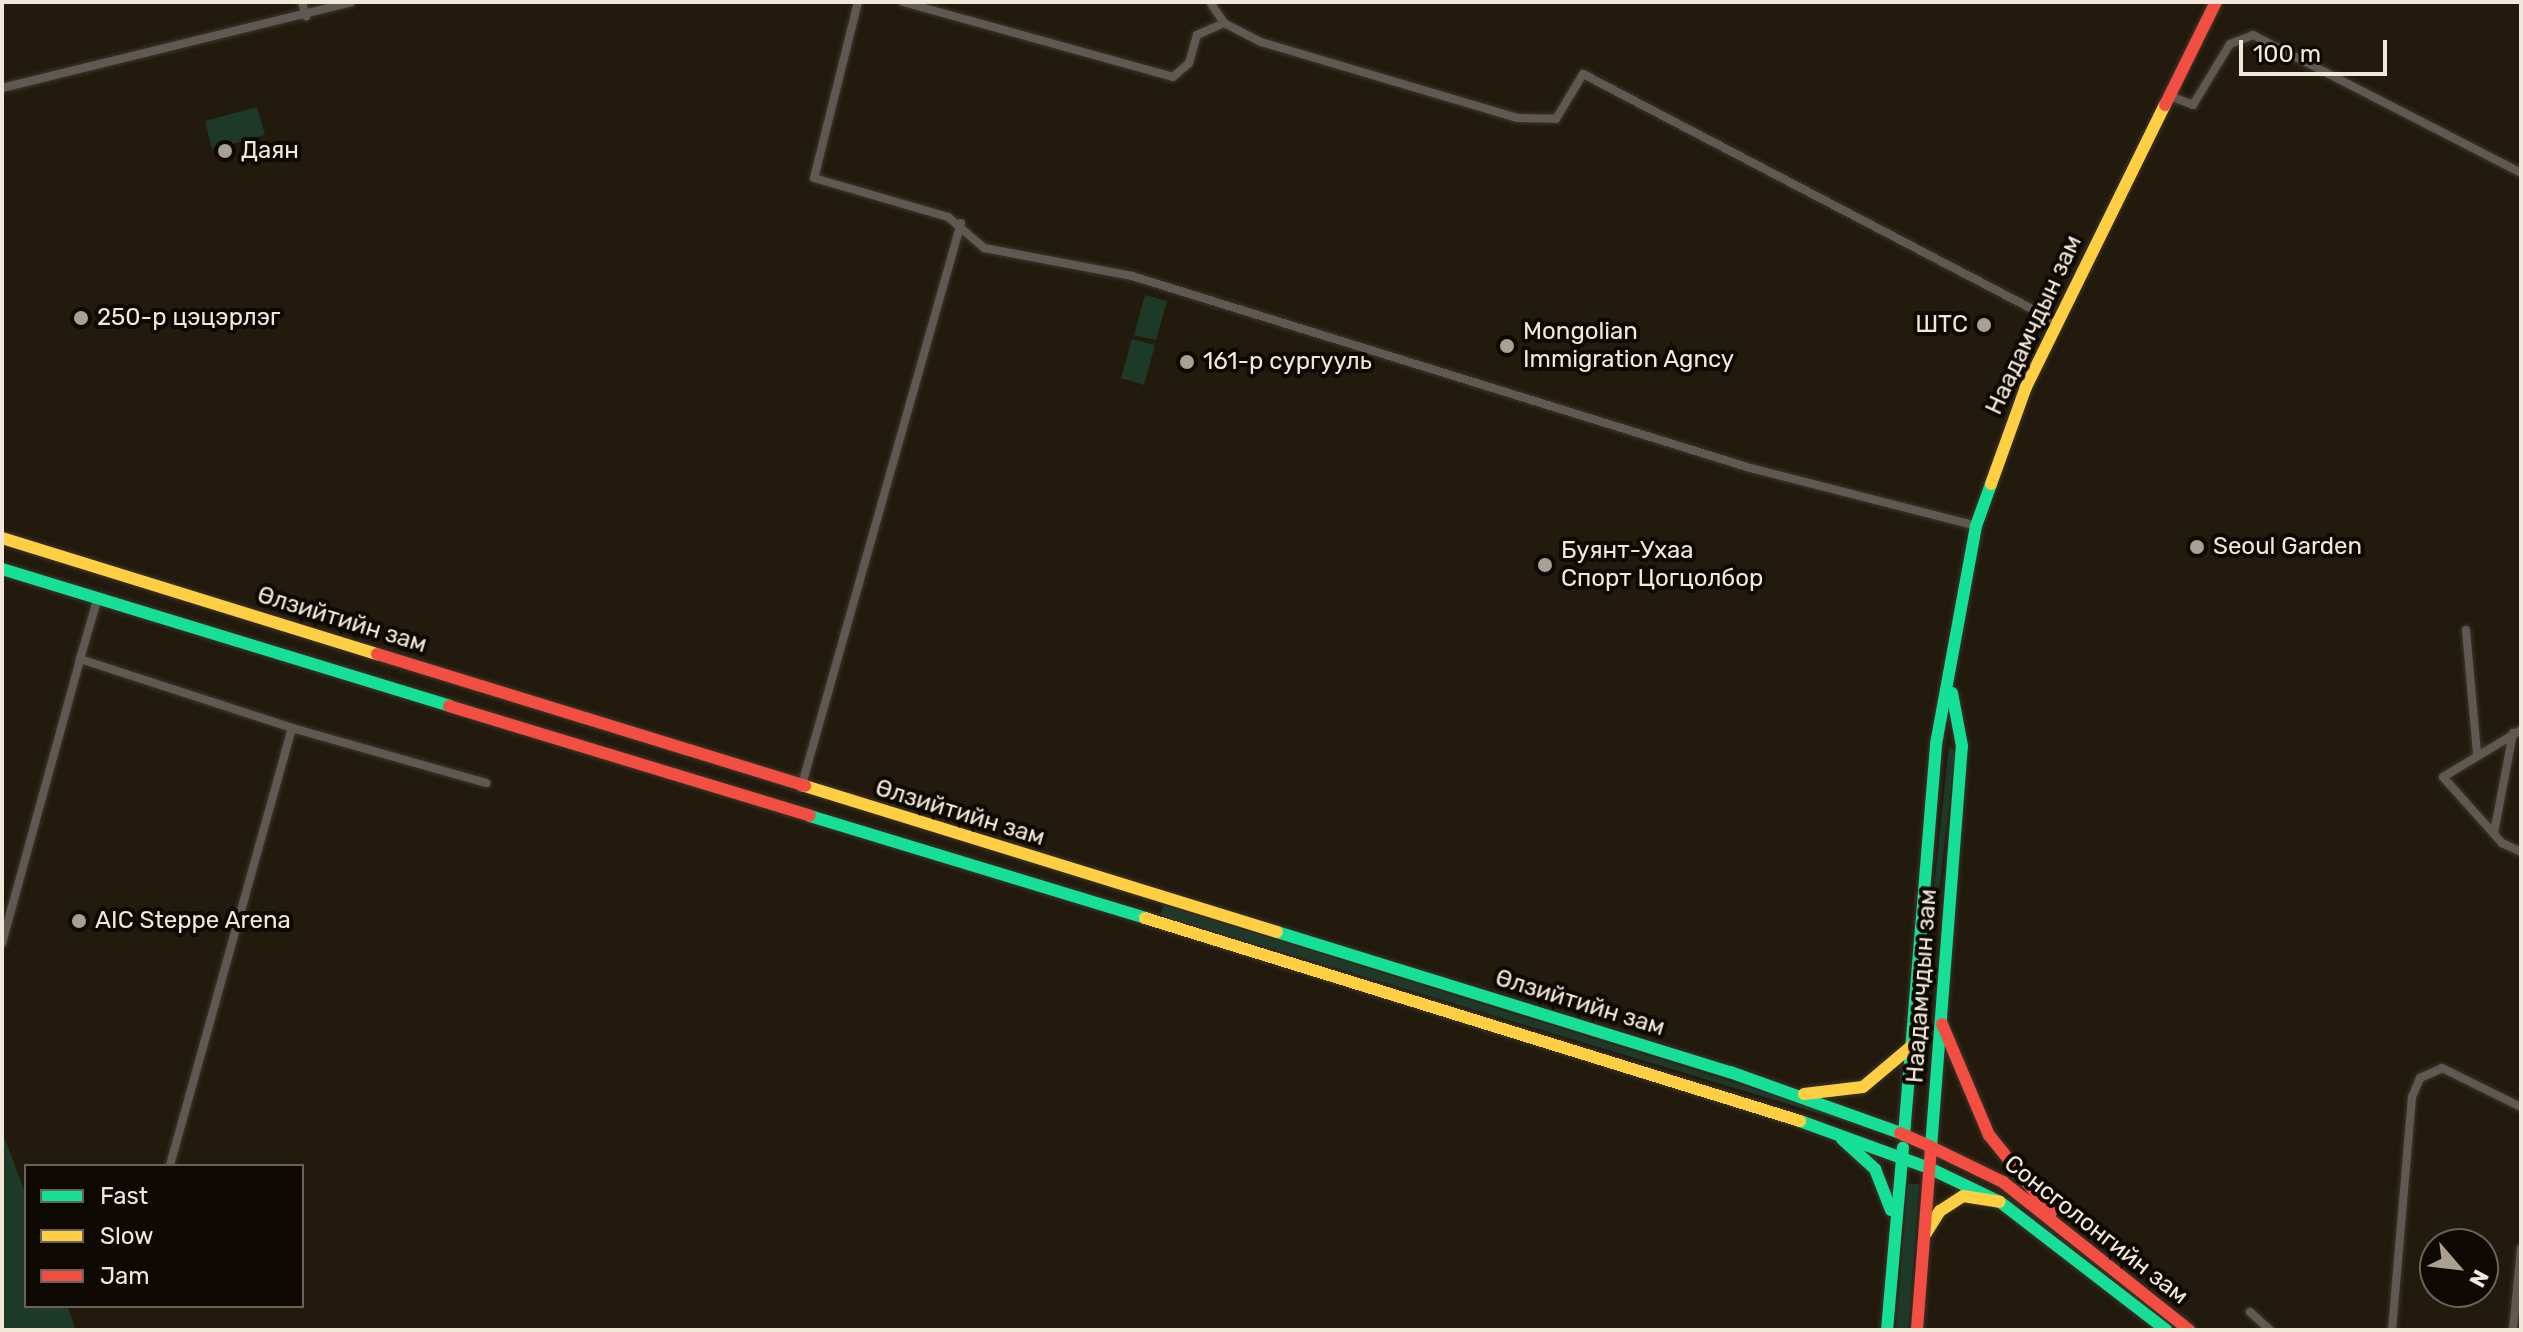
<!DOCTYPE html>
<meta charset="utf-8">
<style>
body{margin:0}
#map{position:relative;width:2523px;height:1332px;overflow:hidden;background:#221a0d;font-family:Rubik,sans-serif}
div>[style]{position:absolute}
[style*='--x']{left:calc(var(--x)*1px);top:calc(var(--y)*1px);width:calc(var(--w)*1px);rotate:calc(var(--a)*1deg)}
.green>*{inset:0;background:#1d3a29}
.roads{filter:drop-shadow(0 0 2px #3d362b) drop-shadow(0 0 2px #3d362b)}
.street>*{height:8px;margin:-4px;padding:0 4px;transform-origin:4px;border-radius:4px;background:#605952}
.fast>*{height:12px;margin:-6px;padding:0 6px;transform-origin:6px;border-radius:6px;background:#16e098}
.slow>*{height:12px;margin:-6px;padding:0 6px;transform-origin:6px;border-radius:6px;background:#ffcf43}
.jam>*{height:12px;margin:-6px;padding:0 6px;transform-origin:6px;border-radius:6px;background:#f24e42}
.dots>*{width:22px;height:22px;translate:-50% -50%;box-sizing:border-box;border:4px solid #0e0802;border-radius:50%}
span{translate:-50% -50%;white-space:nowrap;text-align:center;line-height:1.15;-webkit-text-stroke:8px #0e0802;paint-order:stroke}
.poi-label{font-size:24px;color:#f1e8da}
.left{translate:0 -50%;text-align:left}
.right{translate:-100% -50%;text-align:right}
.street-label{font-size:24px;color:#f1e8da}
.frame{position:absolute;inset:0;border:4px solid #f1e8da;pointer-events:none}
.legend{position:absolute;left:24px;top:1164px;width:280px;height:144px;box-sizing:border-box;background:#0e0802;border:2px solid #696258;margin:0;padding:10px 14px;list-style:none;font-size:24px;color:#f1e8da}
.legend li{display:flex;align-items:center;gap:16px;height:40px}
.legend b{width:40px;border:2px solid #696258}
.north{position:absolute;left:2419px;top:1228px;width:80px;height:80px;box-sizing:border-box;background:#0e0802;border:2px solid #696258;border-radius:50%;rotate:118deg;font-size:22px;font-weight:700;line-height:32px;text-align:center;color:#f1e8da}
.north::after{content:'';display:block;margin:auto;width:28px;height:36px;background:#a9a092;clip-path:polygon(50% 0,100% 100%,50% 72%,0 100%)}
.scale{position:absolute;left:2239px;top:40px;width:148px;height:36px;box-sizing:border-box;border:4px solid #f1e8da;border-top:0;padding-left:10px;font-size:24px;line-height:28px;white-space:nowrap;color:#f1e8da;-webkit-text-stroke:6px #0e0802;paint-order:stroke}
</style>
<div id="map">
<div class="green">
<i style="clip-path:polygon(257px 107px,265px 135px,212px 149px,205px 121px)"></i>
<i style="clip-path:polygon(1145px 295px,1167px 301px,1156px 340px,1134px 335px)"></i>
<i style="clip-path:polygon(1132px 339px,1155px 345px,1144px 385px,1121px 378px)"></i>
<i style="clip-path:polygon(1949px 746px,1955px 752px,1935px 927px,1930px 925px)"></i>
<i style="clip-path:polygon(1164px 905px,1818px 1109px,1851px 1123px,1160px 915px)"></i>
<i style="clip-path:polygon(2px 1131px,26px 1195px,26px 1306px,67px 1306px,76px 1330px,2px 1330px)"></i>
<i style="clip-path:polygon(1908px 1184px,1919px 1184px,1908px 1330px,1896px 1330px)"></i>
</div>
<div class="roads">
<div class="street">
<i style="--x:302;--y:2;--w:15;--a:74"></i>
<i style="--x:858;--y:2;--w:181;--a:104"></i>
<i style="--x:814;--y:178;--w:140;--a:16.2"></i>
<i style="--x:948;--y:217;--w:48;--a:40.7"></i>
<i style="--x:984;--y:248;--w:151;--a:10.7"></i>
<i style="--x:1132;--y:276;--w:644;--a:17.25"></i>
<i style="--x:1747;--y:467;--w:236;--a:14.4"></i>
<i style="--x:903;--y:2;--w:280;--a:15.5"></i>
<i style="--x:1173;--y:77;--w:21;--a:-41"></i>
<i style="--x:1189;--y:63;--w:29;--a:-74"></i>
<i style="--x:1197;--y:35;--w:30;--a:-24"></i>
<i style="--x:1210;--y:2;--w:25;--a:56"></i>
<i style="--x:1224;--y:23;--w:42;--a:27.2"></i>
<i style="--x:1261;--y:42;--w:267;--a:16.5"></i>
<i style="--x:1517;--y:118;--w:39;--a:1"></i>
<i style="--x:1556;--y:119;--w:52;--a:-59"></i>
<i style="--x:1583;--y:74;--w:535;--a:27.62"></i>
<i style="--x:2;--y:88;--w:359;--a:-13.8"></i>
<i style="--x:2170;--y:96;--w:25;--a:21"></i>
<i style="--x:2193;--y:105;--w:71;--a:-58.8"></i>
<i style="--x:2230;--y:44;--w:25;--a:-21"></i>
<i style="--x:2253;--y:35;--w:301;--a:27.2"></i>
<i style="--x:98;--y:597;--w:65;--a:106.2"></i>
<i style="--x:80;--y:659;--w:223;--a:18"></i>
<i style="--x:292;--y:728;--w:455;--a:105.6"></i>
<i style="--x:2466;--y:630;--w:123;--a:84.9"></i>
<i style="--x:292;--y:728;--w:202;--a:15.8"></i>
<i style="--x:2521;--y:730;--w:91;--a:148.9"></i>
<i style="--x:2443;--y:777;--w:89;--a:48.2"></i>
<i style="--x:2502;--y:843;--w:21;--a:25"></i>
<i style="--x:801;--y:788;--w:587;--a:-74.19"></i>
<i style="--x:2494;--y:833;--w:102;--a:-79.2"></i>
<i style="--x:2;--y:943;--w:295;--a:-74.6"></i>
<i style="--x:2250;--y:1312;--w:27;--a:42"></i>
<i style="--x:2392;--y:1330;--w:234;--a:-85.1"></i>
<i style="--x:2412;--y:1097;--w:21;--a:-67"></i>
<i style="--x:2420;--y:1078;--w:24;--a:-24"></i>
<i style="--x:2442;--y:1068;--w:88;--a:26.3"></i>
<i style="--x:2513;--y:1330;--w:82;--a:-84.4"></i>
</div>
<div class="fast">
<i style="--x:2;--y:569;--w:468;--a:17"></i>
<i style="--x:810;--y:816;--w:350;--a:16.9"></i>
<i style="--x:1277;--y:932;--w:474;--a:17.2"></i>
<i style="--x:1730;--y:1072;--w:181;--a:19.7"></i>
<i style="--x:1800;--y:1121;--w:137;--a:20"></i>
<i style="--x:1904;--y:1135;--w:392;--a:-85.3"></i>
<i style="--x:1936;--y:744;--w:222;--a:-79.6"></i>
<i style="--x:1976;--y:526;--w:45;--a:-70.3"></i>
<i style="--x:1842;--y:1139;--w:45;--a:42.3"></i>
<i style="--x:1875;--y:1169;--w:44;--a:68.7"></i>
<i style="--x:1931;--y:1147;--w:402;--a:-85.6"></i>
<i style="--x:1962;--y:746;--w:54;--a:-100.7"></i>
<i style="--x:1929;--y:1168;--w:79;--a:25.6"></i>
<i style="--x:2000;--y:1202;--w:210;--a:37.6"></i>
<i style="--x:1887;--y:1330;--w:183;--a:-85"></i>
</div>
<div class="slow">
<i style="--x:1991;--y:484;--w:103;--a:-70.2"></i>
<i style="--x:2026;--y:387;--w:314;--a:-63.8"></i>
<i style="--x:2;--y:538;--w:393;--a:17.2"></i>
<i style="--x:805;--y:786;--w:494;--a:17.2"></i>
<i style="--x:1145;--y:918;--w:686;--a:17.22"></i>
<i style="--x:1804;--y:1094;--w:59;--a:-6.8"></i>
<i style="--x:1863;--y:1087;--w:67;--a:-40.1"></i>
<i style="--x:1926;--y:1233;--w:26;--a:-58"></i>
<i style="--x:1940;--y:1211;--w:27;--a:-33"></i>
<i style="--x:1963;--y:1196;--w:37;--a:9"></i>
</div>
<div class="jam">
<i style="--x:2165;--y:105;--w:115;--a:-63.7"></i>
<i style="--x:377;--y:654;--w:448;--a:17.1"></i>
<i style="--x:449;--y:706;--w:377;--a:16.9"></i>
<i style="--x:1942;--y:1024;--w:121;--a:67.1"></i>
<i style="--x:1989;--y:1135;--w:99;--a:51.2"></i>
<i style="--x:1900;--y:1133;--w:34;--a:24"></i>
<i style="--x:1931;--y:1147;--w:184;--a:94.4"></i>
<i style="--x:1931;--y:1147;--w:80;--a:25.9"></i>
<i style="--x:2003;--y:1182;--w:238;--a:38.5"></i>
</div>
</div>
<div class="dots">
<i style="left:225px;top:151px;background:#a9a092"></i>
<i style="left:81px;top:318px;background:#a9a092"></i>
<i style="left:1984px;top:325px;background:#a9a092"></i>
<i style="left:1507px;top:346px;background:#a9a092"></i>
<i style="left:1187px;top:362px;background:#a9a092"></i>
<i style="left:2197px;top:547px;background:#a9a092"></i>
<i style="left:1545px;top:565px;background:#a9a092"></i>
<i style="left:79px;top:921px;background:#a9a092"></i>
</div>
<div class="poi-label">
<span class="left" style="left:241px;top:151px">Даян</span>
<span class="left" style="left:97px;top:318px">250-р цэцэрлэг</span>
<span class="right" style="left:1968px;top:325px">ШТС</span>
<span class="left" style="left:1523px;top:346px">Mongolian<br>Immigration Agncy</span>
<span class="left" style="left:1203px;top:362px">161-р сургууль</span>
<span class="left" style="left:2213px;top:547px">Seoul Garden</span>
<span class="left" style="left:1561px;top:565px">Буянт-Ухаа<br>Спорт Цогцолбор</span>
<span class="left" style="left:95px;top:921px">AIC Steppe Arena</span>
</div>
<div class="street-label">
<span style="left:2034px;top:325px;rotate:-65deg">Наадамчдын зам</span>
<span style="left:342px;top:620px;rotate:17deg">Өлзийтийн зам</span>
<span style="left:960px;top:813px;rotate:17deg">Өлзийтийн зам</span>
<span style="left:1922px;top:986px;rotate:-86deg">Наадамчдын зам</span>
<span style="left:1580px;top:1003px;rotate:17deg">Өлзийтийн зам</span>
<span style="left:2096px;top:1230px;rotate:38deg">Сонсголонгийн зам</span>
</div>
<div class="frame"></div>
<ul class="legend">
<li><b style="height:10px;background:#16e098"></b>Fast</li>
<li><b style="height:10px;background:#ffcf43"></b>Slow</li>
<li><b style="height:10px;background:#f24e42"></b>Jam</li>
</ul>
<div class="north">N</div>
<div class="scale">100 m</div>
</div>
